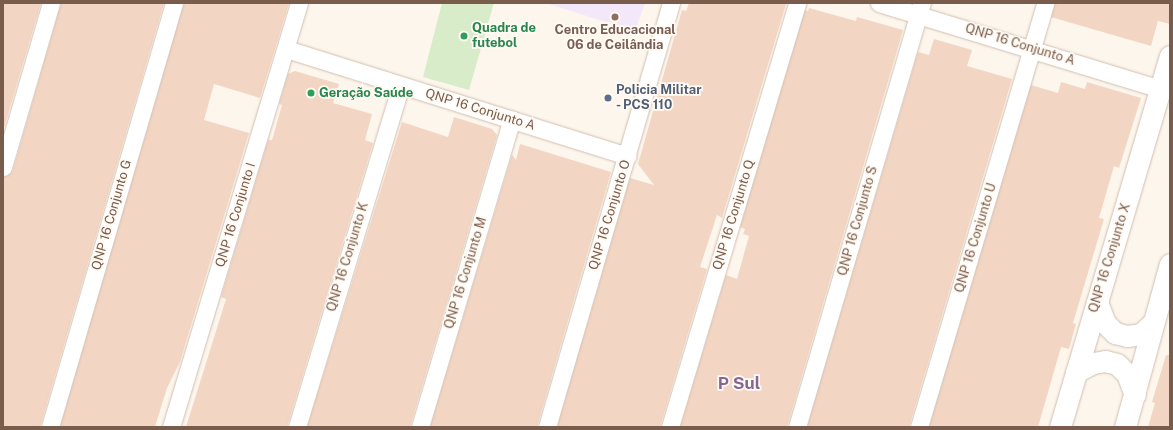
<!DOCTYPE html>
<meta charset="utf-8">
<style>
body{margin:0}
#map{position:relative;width:1173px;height:430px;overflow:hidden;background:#fdf6ec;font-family:"Public Sans",sans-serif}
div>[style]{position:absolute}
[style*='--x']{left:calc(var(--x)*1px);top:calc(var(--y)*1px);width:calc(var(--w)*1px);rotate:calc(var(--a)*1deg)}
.education>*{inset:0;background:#f3e8fa}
.green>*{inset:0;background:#d8ecc9}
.building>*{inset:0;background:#f3d5c3}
.roads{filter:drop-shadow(0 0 1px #d1beb0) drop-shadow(0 0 1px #d1beb0)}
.minor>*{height:17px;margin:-8.5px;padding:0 8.5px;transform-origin:8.5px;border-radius:8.5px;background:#fff}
.tertiary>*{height:21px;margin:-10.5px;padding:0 10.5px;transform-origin:10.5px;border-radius:10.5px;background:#fff}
.dots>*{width:11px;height:11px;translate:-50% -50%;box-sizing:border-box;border:2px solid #fffaf3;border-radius:50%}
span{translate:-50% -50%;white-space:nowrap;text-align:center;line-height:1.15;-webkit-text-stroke:3.5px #fffaf3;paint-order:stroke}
.leisure-label{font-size:13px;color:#27864d;font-weight:700}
.left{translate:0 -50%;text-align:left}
.education-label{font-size:13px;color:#785e54;font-weight:700}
.street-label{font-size:13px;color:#7a5c4d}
.service-label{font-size:13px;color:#4e5e75;font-weight:700}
.district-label{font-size:17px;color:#846695;font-weight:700}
.frame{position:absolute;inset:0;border:4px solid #7a5c4d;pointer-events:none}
</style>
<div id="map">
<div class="education">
<i style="clip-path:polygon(545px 3px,645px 3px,635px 31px)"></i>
</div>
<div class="green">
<i style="clip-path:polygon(442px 3px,494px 3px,469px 90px,423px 77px)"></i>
</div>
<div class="building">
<i style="clip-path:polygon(3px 3px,41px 3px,3px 131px)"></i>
<i style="clip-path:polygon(61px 3px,164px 3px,40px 427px,3px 427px,3px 177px,10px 174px,13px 170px)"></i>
<i style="clip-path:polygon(184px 3px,289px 3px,260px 98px,214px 84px,204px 120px,249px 133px,180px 362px,167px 388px,155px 427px,60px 427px)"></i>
<i style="clip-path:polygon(689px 3px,786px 4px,722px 218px,717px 215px,700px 267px,707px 269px,660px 427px,557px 427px,630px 178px,654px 185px,638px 164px,682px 10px,686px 11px)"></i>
<i style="clip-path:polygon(1055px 3px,1170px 3px,1170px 24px,1158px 21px,1151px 46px,1051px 17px)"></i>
<i style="clip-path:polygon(809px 8px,856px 21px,857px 17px,903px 30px,787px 427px,680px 427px,726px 275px,737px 279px,749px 236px,743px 234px,745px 229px,740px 227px,805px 10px,808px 11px)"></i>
<i style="clip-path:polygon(934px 39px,972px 50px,967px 66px,1012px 79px,909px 427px,807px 427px,918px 52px,929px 55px)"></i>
<i style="clip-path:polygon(295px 71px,339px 84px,333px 103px,372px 114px,365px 140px,373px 143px,287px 427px,186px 427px,226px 299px,221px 297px,268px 140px,272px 140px,282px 105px,279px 104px,288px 74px)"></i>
<i style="clip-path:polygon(1061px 82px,1085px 89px,1087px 82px,1141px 98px,1119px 168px,1114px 166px,1099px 218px,1104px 219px,1073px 323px,1076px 324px,1069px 349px,1061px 347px,1038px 427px,929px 427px,1031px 85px,1058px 93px)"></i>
<i style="clip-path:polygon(454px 117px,492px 129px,497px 135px,410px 427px,307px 427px,402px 122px,448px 137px)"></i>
<i style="clip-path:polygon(520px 144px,611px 172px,537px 427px,430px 427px,512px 155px,516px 160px)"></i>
<i style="clip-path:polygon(1166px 355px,1170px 355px,1170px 427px,1148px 427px,1155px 403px,1152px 402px)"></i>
</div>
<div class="roads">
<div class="minor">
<i style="--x:879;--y:3;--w:294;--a:17"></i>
<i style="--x:286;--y:49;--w:358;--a:17.4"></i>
<i style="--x:3;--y:167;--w:171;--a:-73.7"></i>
<i style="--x:50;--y:427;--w:442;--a:-73.7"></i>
<i style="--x:171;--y:427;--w:443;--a:-73.2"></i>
<i style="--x:297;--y:427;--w:355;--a:-73.1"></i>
<i style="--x:420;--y:427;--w:321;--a:-73.4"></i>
<i style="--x:547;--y:427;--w:442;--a:-73.7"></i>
<i style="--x:670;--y:427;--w:443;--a:-73.3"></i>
<i style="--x:797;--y:427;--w:442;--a:-73.6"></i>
<i style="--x:919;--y:427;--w:442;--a:-73.4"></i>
</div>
<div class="tertiary">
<i style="--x:1097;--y:302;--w:22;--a:69"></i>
<i style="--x:1105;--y:323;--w:14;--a:45"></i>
<i style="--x:1115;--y:333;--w:12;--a:14"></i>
<i style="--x:1127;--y:336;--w:14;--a:-8"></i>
<i style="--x:1141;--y:334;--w:16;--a:-43"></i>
<i style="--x:1076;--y:372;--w:19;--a:-28"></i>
<i style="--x:1093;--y:363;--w:12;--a:-9"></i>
<i style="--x:1105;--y:361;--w:12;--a:14"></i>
<i style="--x:1117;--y:364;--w:14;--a:45"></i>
<i style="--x:1127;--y:374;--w:22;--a:69"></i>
<i style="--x:1060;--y:427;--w:387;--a:-73.5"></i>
<i style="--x:1125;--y:427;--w:169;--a:-74.6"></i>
</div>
</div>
<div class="dots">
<i style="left:615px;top:17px;background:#8d6e63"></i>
<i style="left:464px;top:36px;background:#2e9e5b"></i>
<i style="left:311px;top:93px;background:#2e9e5b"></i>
<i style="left:608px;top:98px;background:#5c6f8a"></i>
</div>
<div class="leisure-label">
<span class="left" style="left:472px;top:36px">Quadra de<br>futebol</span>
<span class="left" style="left:319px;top:93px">Geração Saúde</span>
</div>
<div class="education-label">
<span style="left:615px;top:38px">Centro Educacional<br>06 de Ceilândia</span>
</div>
<div class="street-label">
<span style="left:1020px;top:45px;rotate:17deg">QNP 16 Conjunto A</span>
<span style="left:480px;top:110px;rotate:17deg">QNP 16 Conjunto A</span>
<span style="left:112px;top:215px;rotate:-74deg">QNP 16 Conjunto G</span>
<span style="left:236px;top:215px;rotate:-73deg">QNP 16 Conjunto I</span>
<span style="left:610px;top:215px;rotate:-73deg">QNP 16 Conjunto O</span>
<span style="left:734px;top:215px;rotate:-73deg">QNP 16 Conjunto Q</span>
<span style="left:858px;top:221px;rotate:-74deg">QNP 16 Conjunto S</span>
<span style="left:976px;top:238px;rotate:-73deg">QNP 16 Conjunto U</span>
<span style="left:348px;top:257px;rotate:-73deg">QNP 16 Conjunto K</span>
<span style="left:1110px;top:258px;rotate:-73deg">QNP 16 Conjunto X</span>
<span style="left:466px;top:273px;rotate:-73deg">QNP 16 Conjunto M</span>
</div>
<div class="service-label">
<span class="left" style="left:616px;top:98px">Policia Militar<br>- PCS 110</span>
</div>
<div class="district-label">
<span style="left:739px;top:384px">P Sul</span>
</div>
<div class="frame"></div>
</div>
